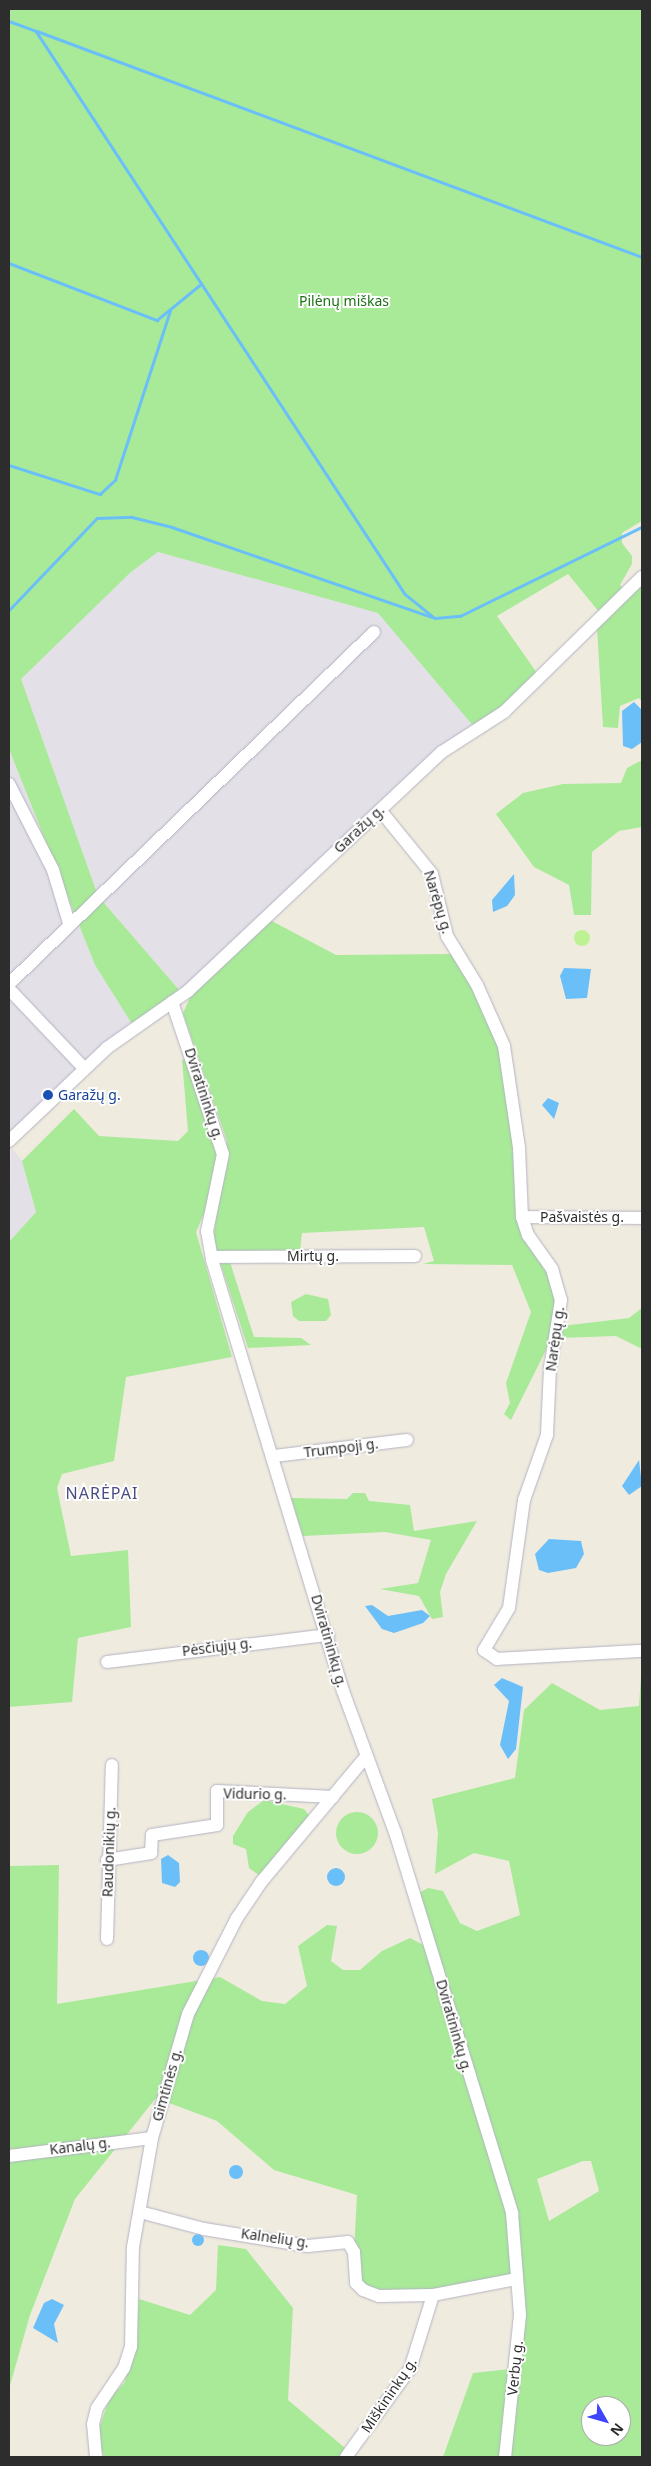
<!DOCTYPE html>
<meta charset="utf-8">
<style>
body{margin:0}
#map{position:relative;width:651px;height:2466px;overflow:hidden;background:#f0ebdf;font-family:"Noto Sans",sans-serif}
div>[style]{position:absolute}
[style*='--x']{left:calc(var(--x)*1px);top:calc(var(--y)*1px);width:calc(var(--w)*1px);rotate:calc(var(--a)*1deg)}
.industrial>*{inset:0;background:#e3e0e8}
.green>*{inset:0;background:#a8ea98}
.round{border-radius:50%}
.pitch>*{inset:0;background:#bcf293}
.water>*{inset:0;background:#6bbff9}
.stream>*{height:2.5px;margin:-1.25px;padding:0 1.25px;transform-origin:1.25px;border-radius:1.25px;background:#6bbff9}
.roads{filter:drop-shadow(0 0 1px #b3b3c2) drop-shadow(0 0 1px #b3b3c2)}
.minor>*{height:12px;margin:-6px;padding:0 6px;transform-origin:6px;border-radius:6px;background:#fff}
.dots>*{width:14px;height:14px;translate:-50% -50%;box-sizing:border-box;border:2px solid #fff;border-radius:50%}
span{translate:-50% -50%;white-space:nowrap;text-align:center;line-height:1.15;-webkit-text-stroke:4px #fff;paint-order:stroke}
.park-label{font-size:14px;color:#1b7315}
.street-label{font-size:14px;color:#2d2d2d}
.transit-label{font-size:14px;color:#164399}
.left{translate:0 -50%;text-align:left}
.quarter-label{font-size:16px;color:#494b83;letter-spacing:1px}
.frame{position:absolute;inset:0;border:10px solid #2d2d2d;pointer-events:none}
.north{position:absolute;left:581px;top:2396px;width:50px;height:50px;box-sizing:border-box;background:#fff;border:1px solid #ababab;border-radius:50%;rotate:128deg;font-size:14px;font-weight:700;line-height:20px;text-align:center;color:#2d2d2d}
.north::after{content:'';display:block;margin:auto;width:18px;height:22px;background:#3d45ff;clip-path:polygon(50% 0,100% 100%,50% 72%,0 100%)}
</style>
<div id="map">
<div class="industrial">
<i style="clip-path:polygon(158px 552px,379px 613px,475px 728px,180px 991px,98px 896px,20px 679px,131px 572px)"></i>
<i style="clip-path:polygon(9px 749px,95px 965px,132px 1024px,95px 1051px,9px 1134px)"></i>
<i style="clip-path:polygon(11px 1147px,22px 1161px,36px 1212px,9px 1242px)"></i>
</div>
<div class="green">
<i style="clip-path:polygon(9px 9px,642px 9px,642px 521px,622px 533px,622px 543px,632px 556px,632px 564px,620px 585px,623px 588px,642px 569px,642px 702px,639px 698px,620px 706px,618px 728px,603px 727px,597px 628px,604px 618px,568px 574px,497px 616px,537px 673px,497px 714px,475px 728px,378px 613px,158px 552px,131px 572px,21px 679px,98px 896px,180px 991px,132px 1024px,95px 965px,9px 749px)"></i>
<i style="clip-path:polygon(642px 760px,642px 827px,619px 831px,592px 852px,591px 915px,574px 915px,569px 885px,534px 867px,496px 814px,523px 793px,563px 784px,621px 783px,627px 768px)"></i>
<i style="clip-path:polygon(270px 920px,336px 955px,453px 954px,475px 988px,503px 1059px,518px 1191px,556px 1298px,555px 1322px,545px 1352px,511px 1420px,504px 1414px,510px 1403px,506px 1383px,531px 1312px,512px 1265px,423px 1264px,434px 1261px,424px 1227px,302px 1233px,300px 1251px,304px 1262px,230px 1262px,254px 1337px,301px 1338px,311px 1345px,248px 1348px,213px 1240px,227px 1141px,183px 1013px,191px 995px)"></i>
<i style="clip-path:polygon(189px 1056px,219px 1148px,210px 1200px,196px 1232px,232px 1357px,126px 1377px,114px 1461px,62px 1474px,57px 1488px,71px 1556px,128px 1550px,131px 1627px,78px 1638px,72px 1702px,9px 1707px,9px 1242px,36px 1212px,22px 1161px,74px 1109px,99px 1136px,178px 1141px,188px 1131px,182px 1060px)"></i>
<i style="clip-path:polygon(306px 1294px,328px 1299px,331px 1315px,326px 1321px,299px 1321px,293px 1316px,291px 1302px)"></i>
<i style="clip-path:polygon(642px 1308px,642px 1349px,616px 1336px,558px 1338px,562px 1326px,629px 1318px)"></i>
<i style="clip-path:polygon(353px 1493px,365px 1493px,369px 1501px,410px 1505px,414px 1531px,477px 1521px,446px 1574px,440px 1592px,443px 1617px,432px 1619px,419px 1596px,380px 1589px,418px 1583px,431px 1540px,385px 1532px,303px 1536px,291px 1498px,347px 1499px)"></i>
<i style="clip-path:polygon(evenodd,642px 1661px,642px 2457px,509px 2457px,518px 2214px,419px 1893px,428px 1888px,443px 1891px,460px 1923px,477px 1931px,520px 1915px,509px 1861px,474px 1853px,435px 1874px,438px 1833px,432px 1799px,515px 1778px,524px 1710px,552px 1683px,600px 1710px,639px 1706px,642px 1661px,583px 2161px,591px 2161px,599px 2191px,549px 2221px,537px 2179px,583px 2161px,642px 1661px,591px 2406px,621px 2406px,621px 2436px,591px 2436px,591px 2406px)"></i>
<i style="clip-path:polygon(264px 1800px,304px 1809px,311px 1818px,259px 1875px,249px 1868px,246px 1849px,233px 1844px,233px 1836px,248px 1812px)"></i>
<i class="round" style="left:336px;top:1812px;width:42px;height:42px"></i>
<i style="clip-path:polygon(59px 1865px,57px 2004px,220px 1977px,262px 2001px,285px 2004px,307px 1986px,298px 1946px,327px 1925px,337px 1926px,331px 1961px,343px 1970px,360px 1970px,382px 1951px,410px 1938px,431px 1949px,512px 2213px,516px 2279px,433px 2295px,363px 2290px,353px 2270px,357px 2195px,274px 2170px,217px 2121px,156px 2098px,75px 2199px,30px 2315px,9px 2389px,9px 1866px)"></i>
<i style="clip-path:polygon(218px 2245px,246px 2249px,293px 2308px,288px 2400px,351px 2453px,348px 2457px,104px 2457px,97px 2435px,109px 2399px,124px 2383px,136px 2350px,139px 2299px,190px 2315px,216px 2290px)"></i>
<i style="clip-path:polygon(510px 2369px,502px 2457px,443px 2457px,473px 2373px)"></i>
</div>
<div class="pitch">
<i class="round" style="left:574px;top:930px;width:16px;height:16px"></i>
</div>
<div class="water">
<i style="clip-path:polygon(634px 702px,642px 710px,642px 742px,632px 749px,623px 746px,622px 711px)"></i>
<i style="clip-path:polygon(514px 874px,515px 895px,507px 906px,493px 912px,492px 900px)"></i>
<i style="clip-path:polygon(564px 968px,591px 969px,587px 998px,566px 999px,560px 976px)"></i>
<i style="clip-path:polygon(548px 1098px,559px 1103px,554px 1119px,542px 1105px)"></i>
<i style="clip-path:polygon(639px 1460px,642px 1486px,629px 1495px,622px 1486px)"></i>
<i style="clip-path:polygon(549px 1539px,581px 1541px,584px 1554px,576px 1568px,548px 1573px,539px 1570px,535px 1554px)"></i>
<i style="clip-path:polygon(372px 1605px,388px 1616px,422px 1610px,430px 1616px,423px 1623px,394px 1633px,382px 1629px,365px 1606px)"></i>
<i style="clip-path:polygon(502px 1678px,523px 1687px,516px 1749px,508px 1759px,500px 1745px,509px 1701px,494px 1685px)"></i>
<i style="clip-path:polygon(168px 1855px,179px 1863px,180px 1882px,175px 1887px,162px 1883px,161px 1859px)"></i>
<i class="round" style="left:327px;top:1868px;width:18px;height:18px"></i>
<i class="round" style="left:193px;top:1950px;width:16px;height:16px"></i>
<i class="round" style="left:229px;top:2165px;width:14px;height:14px"></i>
<i class="round" style="left:192px;top:2234px;width:12px;height:12px"></i>
<i style="clip-path:polygon(52px 2299px,64px 2305px,54px 2324px,58px 2343px,33px 2328px,44px 2303px)"></i>
</div>
<div class="stream">
<i style="--x:9;--y:21;--w:29;--a:20"></i>
<i style="--x:36;--y:31;--w:673;--a:56.76"></i>
<i style="--x:405;--y:594;--w:38;--a:39"></i>
<i style="--x:435;--y:618;--w:25;--a:-5"></i>
<i style="--x:460;--y:616;--w:203;--a:-26.1"></i>
<i style="--x:37;--y:31;--w:646;--a:20.48"></i>
<i style="--x:9;--y:263;--w:159;--a:21.1"></i>
<i style="--x:157;--y:320;--w:57;--a:-39.3"></i>
<i style="--x:9;--y:465;--w:96;--a:17.7"></i>
<i style="--x:100;--y:494;--w:21;--a:-43"></i>
<i style="--x:115;--y:480;--w:178;--a:-72"></i>
<i style="--x:9;--y:610;--w:127;--a:-46.3"></i>
<i style="--x:97;--y:518;--w:35;--a:-2"></i>
<i style="--x:132;--y:517;--w:41;--a:14"></i>
<i style="--x:172;--y:527;--w:275;--a:19.1"></i>
</div>
<div class="roads">
<div class="minor">
<i style="--x:9;--y:784;--w:97;--a:62.9"></i>
<i style="--x:53;--y:870;--w:55;--a:73.2"></i>
<i style="--x:380;--y:810;--w:82;--a:50.9"></i>
<i style="--x:432;--y:874;--w:64;--a:76.4"></i>
<i style="--x:447;--y:936;--w:57;--a:58.5"></i>
<i style="--x:477;--y:985;--w:67;--a:66.1"></i>
<i style="--x:504;--y:1046;--w:103;--a:81.6"></i>
<i style="--x:519;--y:1148;--w:69;--a:87.5"></i>
<i style="--x:522;--y:1217;--w:19;--a:72"></i>
<i style="--x:528;--y:1235;--w:42;--a:54.8"></i>
<i style="--x:552;--y:1269;--w:32;--a:74"></i>
<i style="--x:561;--y:1300;--w:69;--a:99.2"></i>
<i style="--x:550;--y:1368;--w:67;--a:92.6"></i>
<i style="--x:547;--y:1435;--w:69;--a:109.5"></i>
<i style="--x:524;--y:1500;--w:109;--a:97.9"></i>
<i style="--x:509;--y:1608;--w:49;--a:120.8"></i>
<i style="--x:484;--y:1650;--w:16;--a:35"></i>
<i style="--x:497;--y:1659;--w:145;--a:-3.2"></i>
<i style="--x:9;--y:984;--w:507;--a:-43.96"></i>
<i style="--x:9;--y:989;--w:109;--a:46.5"></i>
<i style="--x:172;--y:1002;--w:160;--a:71.5"></i>
<i style="--x:223;--y:1154;--w:79;--a:101.7"></i>
<i style="--x:207;--y:1231;--w:29;--a:80"></i>
<i style="--x:212;--y:1260;--w:450;--a:73.1"></i>
<i style="--x:343;--y:1691;--w:150;--a:69.8"></i>
<i style="--x:395;--y:1832;--w:399;--a:72.9"></i>
<i style="--x:512;--y:2213;--w:102;--a:85.5"></i>
<i style="--x:520;--y:2315;--w:143;--a:96"></i>
<i style="--x:9;--y:1141;--w:135;--a:-43.5"></i>
<i style="--x:107;--y:1048;--w:99;--a:-35.1"></i>
<i style="--x:188;--y:991;--w:349;--a:-43.3"></i>
<i style="--x:442;--y:752;--w:74;--a:-32.8"></i>
<i style="--x:504;--y:712;--w:193;--a:-44.4"></i>
<i style="--x:522;--y:1217;--w:120;--a:0.5"></i>
<i style="--x:212;--y:1257;--w:203;--a:-0.3"></i>
<i style="--x:274;--y:1456;--w:134;--a:-6.9"></i>
<i style="--x:107;--y:1662;--w:223;--a:-7"></i>
<i style="--x:107;--y:1860;--w:45;--a:-9"></i>
<i style="--x:151;--y:1853;--w:18;--a:-87"></i>
<i style="--x:152;--y:1835;--w:66;--a:-8.7"></i>
<i style="--x:217;--y:1825;--w:34;--a:-90"></i>
<i style="--x:217;--y:1791;--w:116;--a:3"></i>
<i style="--x:107;--y:1939;--w:174;--a:-88.4"></i>
<i style="--x:9;--y:2156;--w:144;--a:-7.2"></i>
<i style="--x:140;--y:2212;--w:66;--a:14.9"></i>
<i style="--x:204;--y:2229;--w:105;--a:9.3"></i>
<i style="--x:308;--y:2246;--w:40;--a:-5.7"></i>
<i style="--x:348;--y:2242;--w:12;--a:59"></i>
<i style="--x:354;--y:2252;--w:31;--a:86"></i>
<i style="--x:356;--y:2283;--w:10;--a:45"></i>
<i style="--x:363;--y:2290;--w:17;--a:21"></i>
<i style="--x:379;--y:2296;--w:54;--a:-1.1"></i>
<i style="--x:96;--y:2457;--w:33;--a:-95"></i>
<i style="--x:93;--y:2424;--w:16;--a:-76"></i>
<i style="--x:97;--y:2408;--w:48;--a:-56"></i>
<i style="--x:124;--y:2368;--w:22;--a:-72"></i>
<i style="--x:131;--y:2347;--w:100;--a:-88.9"></i>
<i style="--x:133;--y:2247;--w:111;--a:-80.1"></i>
<i style="--x:152;--y:2138;--w:129;--a:-73.8"></i>
<i style="--x:188;--y:2014;--w:108;--a:-63"></i>
<i style="--x:237;--y:1918;--w:45;--a:-56"></i>
<i style="--x:262;--y:1881;--w:159;--a:-50.1"></i>
<i style="--x:346;--y:2457;--w:109;--a:-54"></i>
<i style="--x:410;--y:2369;--w:77;--a:-72.7"></i>
<i style="--x:433;--y:2295;--w:85;--a:-10.9"></i>
</div>
</div>
<div class="dots">
<i style="left:48px;top:1095px;background:#1a4fb4"></i>
</div>
<div class="park-label">
<span style="left:344px;top:301px">Pilėnų miškas</span>
</div>
<div class="street-label">
<span style="left:359px;top:829px;rotate:-43deg">Garažų g.</span>
<span style="left:438px;top:902px;rotate:73deg">Narėpų g.</span>
<span style="left:204px;top:1094px;rotate:72deg">Dviratininkų g.</span>
<span style="left:582px;top:1217px">Pašvaistės g.</span>
<span style="left:313px;top:1256px">Mirtų g.</span>
<span style="left:555px;top:1339px;rotate:-82deg">Narėpų g.</span>
<span style="left:341px;top:1448px;rotate:-7deg">Trumpoji g.</span>
<span style="left:329px;top:1641px;rotate:74deg">Dviratininkų g.</span>
<span style="left:217px;top:1647px;rotate:-7deg">Pėsčiųjų g.</span>
<span style="left:255px;top:1794px;rotate:1deg">Vidurio g.</span>
<span style="left:109px;top:1852px;rotate:-88deg">Raudonikių g.</span>
<span style="left:454px;top:2026px;rotate:74deg">Dviratininkų g.</span>
<span style="left:167px;top:2085px;rotate:-74deg">Gimtinės g.</span>
<span style="left:80px;top:2146px;rotate:-7deg">Kanalų g.</span>
<span style="left:275px;top:2238px;rotate:8deg">Kalnelių g.</span>
<span style="left:515px;top:2368px;rotate:-84deg">Verbų g.</span>
<span style="left:389px;top:2395px;rotate:-56deg">Miškininkų g.</span>
</div>
<div class="transit-label">
<span class="left" style="left:58px;top:1095px">Garažų g.</span>
</div>
<div class="quarter-label">
<span style="left:102px;top:1493px">NARĖPAI</span>
</div>
<div class="frame"></div>
<div class="north">N</div>
</div>
